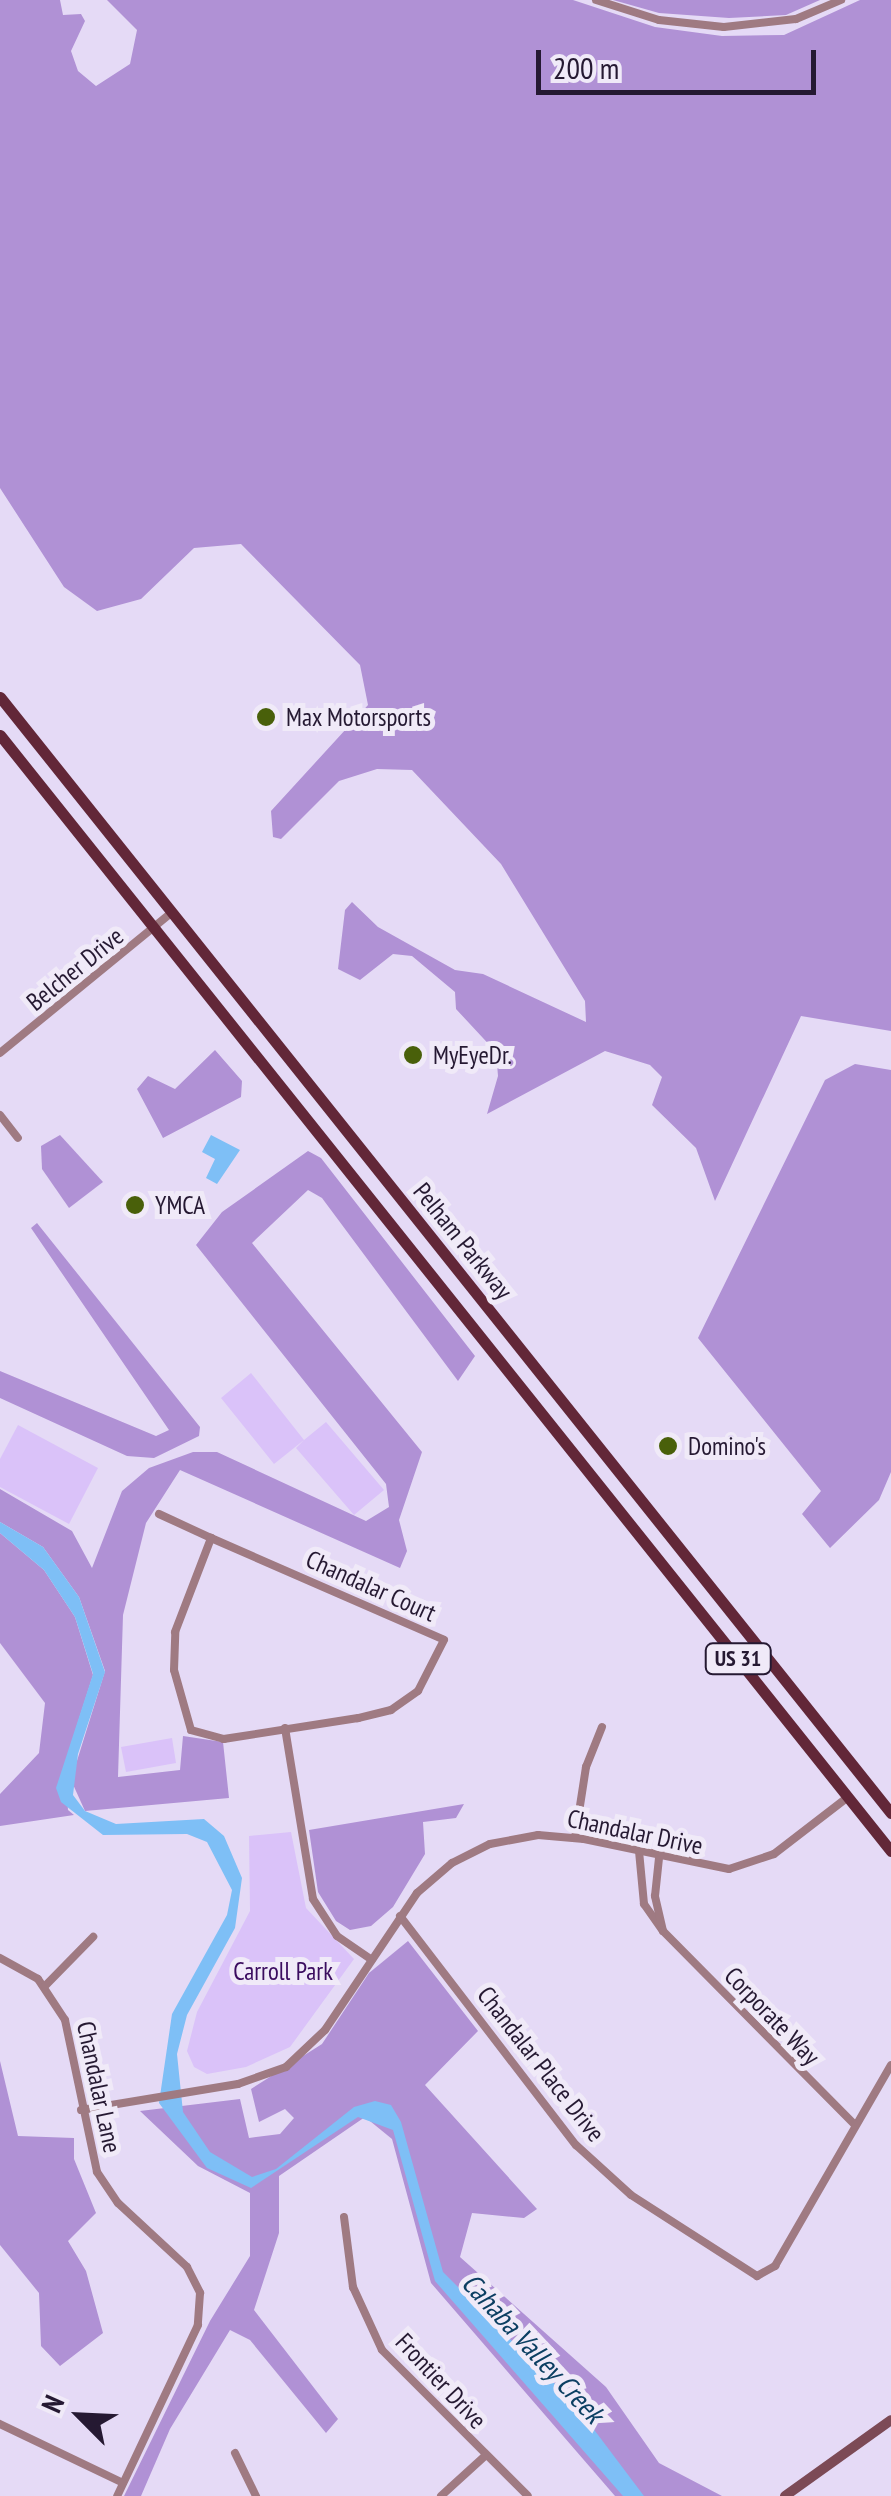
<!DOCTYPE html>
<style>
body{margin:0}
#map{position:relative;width:891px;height:2496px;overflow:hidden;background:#e5daf6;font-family:"PT Sans Narrow",sans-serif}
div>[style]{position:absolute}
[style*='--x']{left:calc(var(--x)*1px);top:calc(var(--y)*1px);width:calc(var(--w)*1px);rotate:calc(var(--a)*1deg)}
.green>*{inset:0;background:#dac2f9}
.forest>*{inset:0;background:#b091d5}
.water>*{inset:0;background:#7ebff6}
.street>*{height:8px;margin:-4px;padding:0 4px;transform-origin:4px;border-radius:4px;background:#9f7a82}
.secondary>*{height:10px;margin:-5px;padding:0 5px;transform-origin:5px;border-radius:5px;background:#7c4a56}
.primary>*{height:11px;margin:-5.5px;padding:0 5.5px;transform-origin:5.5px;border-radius:5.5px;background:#622738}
.dots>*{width:28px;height:28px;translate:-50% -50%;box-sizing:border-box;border:5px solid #f0eaf8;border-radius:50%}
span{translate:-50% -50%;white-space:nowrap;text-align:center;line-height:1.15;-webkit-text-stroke:10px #f0eaf8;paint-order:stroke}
.shield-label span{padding:2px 8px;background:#f0eaf8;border:2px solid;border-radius:8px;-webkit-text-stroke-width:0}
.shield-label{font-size:22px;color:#251932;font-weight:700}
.poi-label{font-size:25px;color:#251932}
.left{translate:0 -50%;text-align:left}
.street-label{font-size:25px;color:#251932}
.park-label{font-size:25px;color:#3b0d5f}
.water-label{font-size:28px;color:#0c3f62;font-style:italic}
.north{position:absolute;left:30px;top:2366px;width:100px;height:100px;-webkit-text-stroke:8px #f0eaf8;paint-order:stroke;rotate:294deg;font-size:28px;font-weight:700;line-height:40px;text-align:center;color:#251932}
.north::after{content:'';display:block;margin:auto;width:35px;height:45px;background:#251932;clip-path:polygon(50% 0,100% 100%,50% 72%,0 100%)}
.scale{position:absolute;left:536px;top:50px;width:280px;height:45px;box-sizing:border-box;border:5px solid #251932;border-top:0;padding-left:12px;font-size:30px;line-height:35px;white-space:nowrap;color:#251932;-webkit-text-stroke:8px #f0eaf8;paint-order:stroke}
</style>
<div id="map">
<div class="green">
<i style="clip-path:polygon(251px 1373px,304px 1440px,326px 1422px,384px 1490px,354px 1515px,296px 1448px,304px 1440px,274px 1464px,221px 1398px)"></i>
<i style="clip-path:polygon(18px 1425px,98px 1468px,69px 1524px,0 1487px,0 1459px)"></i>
<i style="clip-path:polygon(172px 1738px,176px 1763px,126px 1772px,121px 1747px)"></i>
<i style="clip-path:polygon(291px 1832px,306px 1908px,354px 1959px,290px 2047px,246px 2067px,207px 2074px,194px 2067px,187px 2051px,197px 2012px,250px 1911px,249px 1836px)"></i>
</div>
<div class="forest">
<i style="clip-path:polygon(0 0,60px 0,63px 15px,81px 14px,85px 21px,71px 51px,78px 71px,96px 86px,130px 64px,137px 30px,107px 0,573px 0,655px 27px,722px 36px,784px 35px,860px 0,891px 0,891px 1031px,801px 1016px,715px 1201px,696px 1148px,652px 1105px,662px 1077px,650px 1065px,605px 1051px,487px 1114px,498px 1076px,496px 1052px,456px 1009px,455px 992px,412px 956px,393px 954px,360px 980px,338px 969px,345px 910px,352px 902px,378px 927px,455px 970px,483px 974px,586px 1022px,585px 1001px,501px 864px,412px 770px,377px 769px,339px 781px,281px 839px,273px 837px,271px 811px,368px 705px,360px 665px,241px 544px,194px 548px,141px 599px,97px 611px,64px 587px,0 488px)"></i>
<i style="clip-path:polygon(613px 0,820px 0,786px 15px,729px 18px,659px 13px)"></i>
<i style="clip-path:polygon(215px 1050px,242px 1081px,241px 1097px,163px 1138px,137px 1089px,148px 1076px,175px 1089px)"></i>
<i style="clip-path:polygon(855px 1064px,891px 1070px,891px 1472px,879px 1500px,830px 1548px,802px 1514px,821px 1491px,698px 1338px,825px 1080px)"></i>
<i style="clip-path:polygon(60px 1135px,103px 1182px,69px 1208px,42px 1169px,41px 1146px)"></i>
<i style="clip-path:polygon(308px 1151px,321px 1158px,475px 1356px,458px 1381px,322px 1198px,308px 1190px,252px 1243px,422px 1452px,399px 1520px,407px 1551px,400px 1568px,180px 1470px,146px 1523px,123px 1615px,118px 1777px,180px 1770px,183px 1736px,223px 1742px,229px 1798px,85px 1811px,71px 1780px,105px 1671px,79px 1597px,43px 1547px,0 1522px,0 1489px,72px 1531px,92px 1568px,122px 1491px,149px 1468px,193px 1452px,217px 1452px,366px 1521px,389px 1507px,386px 1484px,196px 1245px,222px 1212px)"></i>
<i style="clip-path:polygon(37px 1223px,200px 1427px,199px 1436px,154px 1458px,127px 1456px,0 1398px,0 1371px,156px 1436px,169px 1430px,31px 1228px)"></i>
<i style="clip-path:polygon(0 1533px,44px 1570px,75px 1617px,93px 1675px,65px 1763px,68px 1810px,74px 1815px,0 1826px,0 1794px,39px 1753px,45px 1703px,0 1643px)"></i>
<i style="clip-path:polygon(464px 1804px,456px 1818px,423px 1822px,425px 1854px,393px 1907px,371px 1926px,350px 1930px,336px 1921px,318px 1892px,309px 1830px)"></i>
<i style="clip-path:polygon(408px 1941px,478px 2031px,425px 2085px,537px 2209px,524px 2218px,472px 2213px,460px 2257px,606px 2387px,659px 2463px,722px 2496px,615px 2496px,431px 2283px,392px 2139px,365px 2117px,279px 2176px,279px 2233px,254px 2310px,338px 2419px,326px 2433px,250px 2340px,230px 2330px,170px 2429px,141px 2496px,124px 2496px,210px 2321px,250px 2256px,250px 2193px,198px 2166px,140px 2111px,240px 2099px,249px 2138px,280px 2134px,294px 2118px,285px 2109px,259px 2122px,251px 2089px,322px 2044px,369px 1973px)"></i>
<i style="clip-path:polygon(0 2061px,18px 2136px,74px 2138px,74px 2159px,96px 2213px,68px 2241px,86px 2271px,103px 2333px,60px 2366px,41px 2346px,39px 2293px,0 2245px)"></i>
</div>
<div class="water">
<i style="clip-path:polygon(211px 1135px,240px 1150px,217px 1184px,206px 1178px,215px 1159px,202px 1152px)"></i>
<i style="clip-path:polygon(0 1522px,43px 1547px,79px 1597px,105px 1672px,78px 1754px,73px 1795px,85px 1811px,116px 1824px,204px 1819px,224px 1836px,242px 1878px,235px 1928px,187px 2015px,177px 2054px,183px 2112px,210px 2152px,252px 2177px,276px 2169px,354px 2107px,375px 2101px,391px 2105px,401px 2122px,443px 2272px,574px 2403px,644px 2496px,623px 2496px,435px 2281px,393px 2130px,358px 2117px,251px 2188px,207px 2168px,159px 2103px,172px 2014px,227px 1915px,232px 1890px,207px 1842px,187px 1834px,103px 1835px,61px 1802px,56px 1788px,93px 1674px,75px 1617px,44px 1570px,0 1533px)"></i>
</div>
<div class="street">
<i style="--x:596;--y:0;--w:66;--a:17.6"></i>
<i style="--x:659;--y:20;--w:65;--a:6.1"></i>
<i style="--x:724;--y:27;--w:72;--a:-6.3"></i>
<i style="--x:796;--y:19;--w:49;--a:-22.9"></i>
<i style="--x:0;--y:1053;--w:222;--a:-39.3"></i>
<i style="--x:0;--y:1115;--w:29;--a:52"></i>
<i style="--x:159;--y:1514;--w:57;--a:24.8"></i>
<i style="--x:211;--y:1538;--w:254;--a:23.6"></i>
<i style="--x:444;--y:1640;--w:57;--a:117"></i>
<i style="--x:418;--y:1691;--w:33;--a:145"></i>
<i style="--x:391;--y:1710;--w:34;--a:166"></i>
<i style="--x:358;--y:1718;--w:136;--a:171.1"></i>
<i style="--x:224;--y:1739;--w:34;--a:-165"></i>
<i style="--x:191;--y:1730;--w:62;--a:-105.8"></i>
<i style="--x:174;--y:1670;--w:38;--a:-88"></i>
<i style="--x:175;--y:1632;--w:101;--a:-69"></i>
<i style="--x:285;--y:1728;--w:173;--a:80.7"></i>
<i style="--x:313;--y:1899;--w:44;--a:57"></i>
<i style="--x:337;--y:1936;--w:42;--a:34.4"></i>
<i style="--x:575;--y:1838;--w:72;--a:-81.2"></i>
<i style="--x:586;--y:1767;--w:43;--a:-68.2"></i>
<i style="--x:639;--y:1851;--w:53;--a:84.6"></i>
<i style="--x:644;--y:1904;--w:33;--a:55"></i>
<i style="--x:663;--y:1931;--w:36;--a:-103"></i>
<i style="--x:655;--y:1896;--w:39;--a:-84"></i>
<i style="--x:400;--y:1916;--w:289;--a:52.5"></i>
<i style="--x:576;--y:2145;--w:74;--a:42.3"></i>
<i style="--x:631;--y:2195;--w:150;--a:32.7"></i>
<i style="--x:757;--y:2276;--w:21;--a:-29"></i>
<i style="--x:775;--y:2266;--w:232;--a:-60"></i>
<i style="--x:663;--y:1931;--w:273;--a:45.3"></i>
<i style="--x:0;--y:1958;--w:43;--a:28.9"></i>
<i style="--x:38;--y:1979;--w:49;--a:56.6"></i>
<i style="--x:65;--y:2020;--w:155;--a:78.1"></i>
<i style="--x:97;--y:2172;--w:37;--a:56"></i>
<i style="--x:118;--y:2203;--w:94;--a:42.8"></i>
<i style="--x:187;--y:2267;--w:29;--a:63"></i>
<i style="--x:200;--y:2293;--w:32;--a:94"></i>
<i style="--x:198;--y:2325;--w:189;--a:115.3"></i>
<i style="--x:45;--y:1986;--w:69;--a:-45.6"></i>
<i style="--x:81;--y:2110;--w:159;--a:-9.4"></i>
<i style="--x:238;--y:2084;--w:51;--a:-19.5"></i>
<i style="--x:286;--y:2067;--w:54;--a:-43.5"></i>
<i style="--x:325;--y:2030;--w:165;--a:-56.1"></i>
<i style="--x:417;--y:1893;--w:46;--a:-40.6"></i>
<i style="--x:452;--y:1863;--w:42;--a:-26.6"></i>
<i style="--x:490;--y:1844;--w:49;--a:-10.6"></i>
<i style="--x:538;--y:1835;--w:46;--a:5"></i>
<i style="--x:584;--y:1839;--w:148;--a:11.7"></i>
<i style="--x:729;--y:1869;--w:47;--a:-18.4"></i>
<i style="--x:774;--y:1854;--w:93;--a:-37.6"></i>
<i style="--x:344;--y:2217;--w:71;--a:82.7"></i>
<i style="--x:353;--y:2287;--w:69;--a:65.3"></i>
<i style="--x:382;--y:2350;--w:206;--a:45"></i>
<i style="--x:0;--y:2424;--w:136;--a:25.6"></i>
<i style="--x:235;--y:2453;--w:48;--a:64"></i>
<i style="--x:441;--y:2496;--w:59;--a:-42.3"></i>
</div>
<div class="secondary">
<i style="--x:785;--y:2496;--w:130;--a:-35.6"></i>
</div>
<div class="primary">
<i style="--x:0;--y:697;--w:1428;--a:51.4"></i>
<i style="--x:0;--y:735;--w:1428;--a:51.4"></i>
</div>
<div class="dots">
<i style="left:266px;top:717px;background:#49600a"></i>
<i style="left:413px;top:1055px;background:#49600a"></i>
<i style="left:135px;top:1205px;background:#49600a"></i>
<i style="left:668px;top:1446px;background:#49600a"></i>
</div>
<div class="shield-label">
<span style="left:738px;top:1659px">US 31</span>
</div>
<div class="poi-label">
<span class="left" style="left:286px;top:717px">Max Motorsports</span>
<span class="left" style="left:433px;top:1055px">MyEyeDr.</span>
<span class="left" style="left:155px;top:1205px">YMCA</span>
<span class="left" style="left:688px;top:1446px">Domino's</span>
</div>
<div class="street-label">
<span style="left:75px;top:969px;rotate:-39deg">Belcher Drive</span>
<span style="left:463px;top:1241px;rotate:51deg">Pelham Parkway</span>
<span style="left:371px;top:1586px;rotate:24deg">Chandalar Court</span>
<span style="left:635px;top:1832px;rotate:12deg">Chandalar Drive</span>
<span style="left:772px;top:2016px;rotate:46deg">Corporate Way</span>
<span style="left:541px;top:2064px;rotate:52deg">Chandalar Place Drive</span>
<span style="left:99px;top:2087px;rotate:78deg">Chandalar Lane</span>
<span style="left:441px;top:2381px;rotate:47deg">Frontier Drive</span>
</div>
<div class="park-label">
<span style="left:283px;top:1971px">Carroll Park</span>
</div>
<div class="water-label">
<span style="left:533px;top:2348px;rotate:47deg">Cahaba Valley Creek</span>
</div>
<div class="north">N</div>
<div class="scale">200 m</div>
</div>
